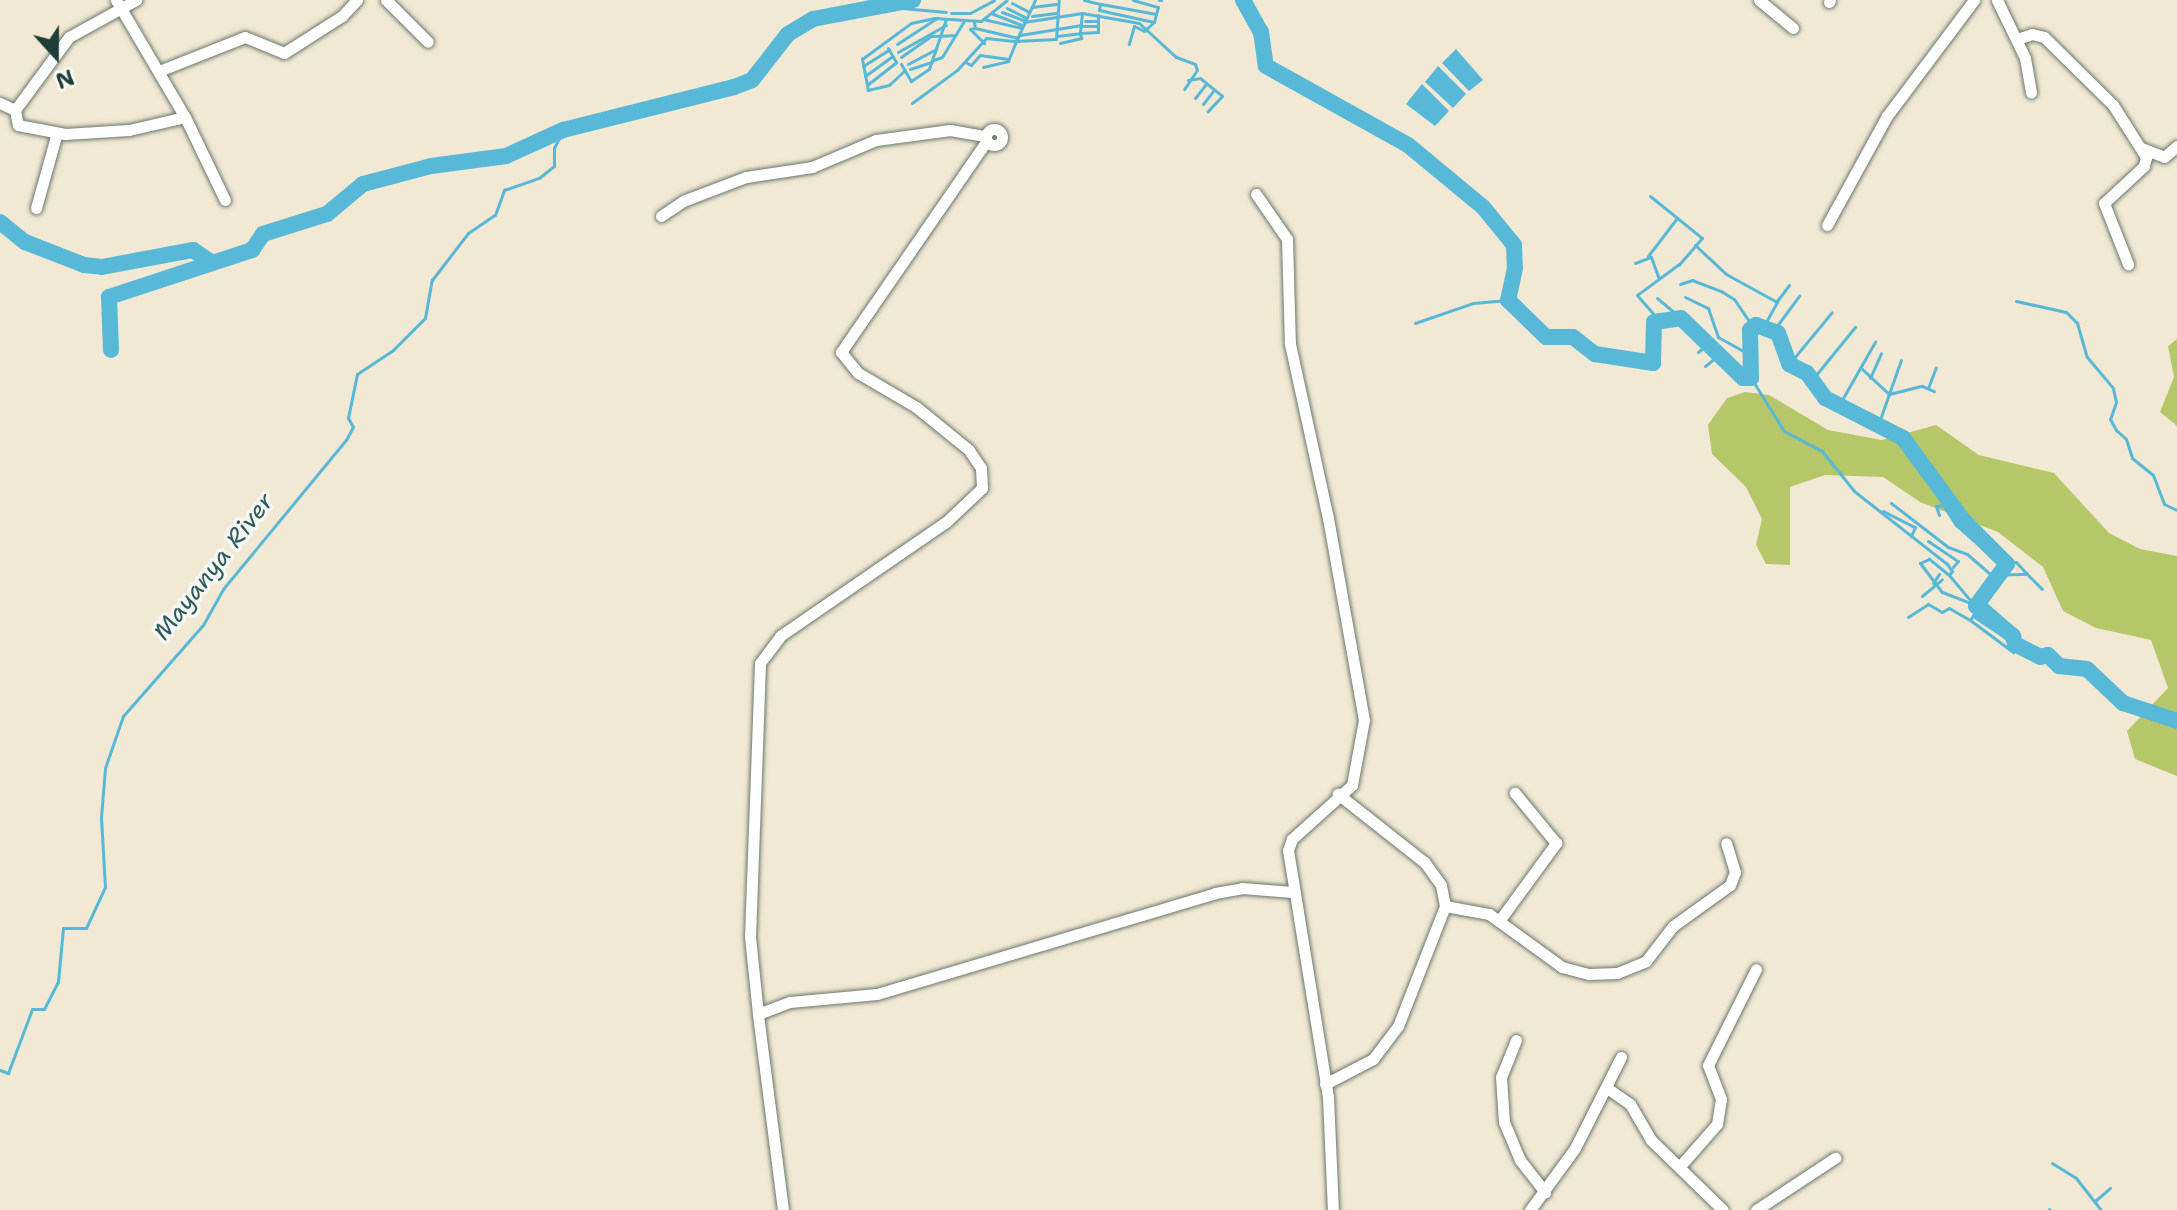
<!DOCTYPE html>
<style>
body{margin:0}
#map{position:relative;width:2177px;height:1210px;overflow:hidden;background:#f2e9d5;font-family:"Shantell Sans",sans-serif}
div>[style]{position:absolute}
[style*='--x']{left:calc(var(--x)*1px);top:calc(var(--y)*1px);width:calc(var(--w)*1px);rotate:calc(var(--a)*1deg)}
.green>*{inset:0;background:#b6c76a}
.water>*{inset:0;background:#58b8d7}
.stream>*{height:3px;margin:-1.5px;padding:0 1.5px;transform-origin:1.5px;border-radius:1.5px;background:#58b8d7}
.river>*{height:16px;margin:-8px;padding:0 8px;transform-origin:8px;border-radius:8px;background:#58b8d7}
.roads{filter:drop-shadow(0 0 2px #69796c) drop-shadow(0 0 2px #69796c)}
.minor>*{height:11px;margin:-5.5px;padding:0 5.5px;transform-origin:5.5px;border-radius:5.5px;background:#fff}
.minor>.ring{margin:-5.5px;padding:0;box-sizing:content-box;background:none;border:11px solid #fff;border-radius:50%}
span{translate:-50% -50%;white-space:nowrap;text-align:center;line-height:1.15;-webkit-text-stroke:7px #f6f6f2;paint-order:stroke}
.water-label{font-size:24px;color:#2d5c5d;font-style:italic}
.north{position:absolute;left:16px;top:16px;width:80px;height:80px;-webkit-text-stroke:6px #f6f6f2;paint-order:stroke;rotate:159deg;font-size:22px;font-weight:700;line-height:32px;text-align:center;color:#1f3d34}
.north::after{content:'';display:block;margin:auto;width:28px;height:36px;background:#1f3d34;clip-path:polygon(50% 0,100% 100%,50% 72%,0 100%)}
</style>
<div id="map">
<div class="green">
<i style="clip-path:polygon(2177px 339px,2177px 426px,2160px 412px,2174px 377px,2168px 346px)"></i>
<i style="clip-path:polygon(1745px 392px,1769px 395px,1828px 430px,1882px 440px,1936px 425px,1979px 455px,2054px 473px,2109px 533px,2140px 549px,2177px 556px,2177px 776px,2135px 759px,2127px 731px,2168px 688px,2151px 640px,2096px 628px,2063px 611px,2043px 567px,1998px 532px,1920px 502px,1883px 477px,1825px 475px,1790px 487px,1790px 565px,1766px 564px,1756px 545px,1762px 519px,1746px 487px,1712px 454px,1708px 425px,1727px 398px)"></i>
</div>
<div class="water">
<i style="clip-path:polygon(1456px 49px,1483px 80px,1469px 91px,1442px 63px)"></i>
<i style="clip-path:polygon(1438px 66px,1466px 94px,1453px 108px,1425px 82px)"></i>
<i style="clip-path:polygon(1422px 84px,1449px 111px,1435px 126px,1406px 104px)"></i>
</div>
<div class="stream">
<i style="--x:884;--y:0;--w:5;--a:68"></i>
<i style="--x:1084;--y:0;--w:16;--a:14"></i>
<i style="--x:1100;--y:4;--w:6;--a:99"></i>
<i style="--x:1099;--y:10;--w:56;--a:12.3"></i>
<i style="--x:1154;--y:22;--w:13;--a:138"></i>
<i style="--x:1144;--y:31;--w:11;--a:-153"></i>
<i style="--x:1134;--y:26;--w:19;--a:106"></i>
<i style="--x:1133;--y:0;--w:26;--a:16"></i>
<i style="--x:1158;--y:7;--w:7;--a:106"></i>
<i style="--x:1159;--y:0;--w:2;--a:0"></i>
<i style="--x:900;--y:3;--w:5;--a:68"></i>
<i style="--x:902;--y:8;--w:44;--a:5.2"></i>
<i style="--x:1012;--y:3;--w:19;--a:28"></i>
<i style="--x:1101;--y:4;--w:56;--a:10.3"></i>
<i style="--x:1156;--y:14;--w:8;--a:104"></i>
<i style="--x:1032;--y:7;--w:26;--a:-7"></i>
<i style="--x:1007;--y:8;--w:20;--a:27"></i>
<i style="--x:1002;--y:12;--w:25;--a:21"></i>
<i style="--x:951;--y:13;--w:19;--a:0"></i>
<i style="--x:970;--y:13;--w:27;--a:-28"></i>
<i style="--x:1082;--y:13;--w:20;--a:96"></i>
<i style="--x:1080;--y:33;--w:18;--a:-3"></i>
<i style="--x:1098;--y:32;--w:17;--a:-90"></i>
<i style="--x:993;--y:14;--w:31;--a:21"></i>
<i style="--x:1032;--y:16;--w:26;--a:-7"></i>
<i style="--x:983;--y:19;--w:39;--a:13"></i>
<i style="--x:1085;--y:21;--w:13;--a:0"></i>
<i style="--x:974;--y:22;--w:6;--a:81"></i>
<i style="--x:975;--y:28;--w:5;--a:169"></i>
<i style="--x:970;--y:29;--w:20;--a:45"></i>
<i style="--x:1024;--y:22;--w:59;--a:-8.8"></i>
<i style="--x:1082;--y:13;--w:58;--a:10"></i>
<i style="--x:1139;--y:23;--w:50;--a:42.6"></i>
<i style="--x:1176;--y:57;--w:20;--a:20"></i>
<i style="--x:1195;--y:64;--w:6;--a:72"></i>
<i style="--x:1197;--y:70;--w:23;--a:124"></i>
<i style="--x:1083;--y:26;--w:15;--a:0"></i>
<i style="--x:975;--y:28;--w:44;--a:13.1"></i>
<i style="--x:1020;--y:35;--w:62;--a:-9.3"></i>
<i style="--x:1057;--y:36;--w:23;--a:-7"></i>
<i style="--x:1060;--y:43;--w:22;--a:-13"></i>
<i style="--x:1081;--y:38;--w:5;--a:-101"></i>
<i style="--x:897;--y:44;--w:48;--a:-33"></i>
<i style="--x:898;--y:52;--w:55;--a:-29.4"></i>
<i style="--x:901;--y:57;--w:37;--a:-35"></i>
<i style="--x:931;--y:36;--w:24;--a:-2"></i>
<i style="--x:933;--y:60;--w:9;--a:-18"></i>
<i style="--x:942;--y:57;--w:42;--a:-58.6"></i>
<i style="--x:965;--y:62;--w:7;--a:27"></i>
<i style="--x:971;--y:65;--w:13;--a:-48"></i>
<i style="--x:980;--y:55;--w:27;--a:8"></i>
<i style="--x:901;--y:64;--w:20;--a:60"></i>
<i style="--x:911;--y:81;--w:22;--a:-34"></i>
<i style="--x:929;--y:69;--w:53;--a:-71.2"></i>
<i style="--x:908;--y:64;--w:32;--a:-28"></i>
<i style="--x:863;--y:66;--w:31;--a:-32"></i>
<i style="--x:983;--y:67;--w:26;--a:-13"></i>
<i style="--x:1008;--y:61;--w:22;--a:-68"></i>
<i style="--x:1016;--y:41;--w:40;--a:-2.9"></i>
<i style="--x:1056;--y:39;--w:39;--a:-86"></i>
<i style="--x:910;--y:69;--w:23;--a:-18"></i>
<i style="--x:905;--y:70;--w:22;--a:137"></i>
<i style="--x:889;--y:85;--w:22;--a:167"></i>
<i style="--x:868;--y:90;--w:32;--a:-101"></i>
<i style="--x:862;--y:59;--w:61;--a:-36.3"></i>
<i style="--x:911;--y:23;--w:24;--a:-12"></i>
<i style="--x:934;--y:18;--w:47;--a:3.7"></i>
<i style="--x:981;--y:21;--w:33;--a:-39"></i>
<i style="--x:865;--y:76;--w:34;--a:-36"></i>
<i style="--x:1188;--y:80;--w:12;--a:-9"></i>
<i style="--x:1200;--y:78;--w:28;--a:39"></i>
<i style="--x:1222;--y:96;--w:21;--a:133"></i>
<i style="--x:867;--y:85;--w:37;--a:-38"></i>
<i style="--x:896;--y:62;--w:16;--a:-120"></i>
<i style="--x:1195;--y:98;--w:18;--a:-52"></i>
<i style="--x:912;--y:103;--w:56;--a:-36.3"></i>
<i style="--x:957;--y:70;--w:43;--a:-47.8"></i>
<i style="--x:986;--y:38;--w:30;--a:6"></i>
<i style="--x:1016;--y:41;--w:45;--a:-65.1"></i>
<i style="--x:1203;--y:104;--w:16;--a:-52"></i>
<i style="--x:1650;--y:196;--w:67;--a:38.9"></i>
<i style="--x:1702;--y:238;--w:35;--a:131"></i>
<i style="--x:1679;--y:264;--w:52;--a:143.6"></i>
<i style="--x:1637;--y:295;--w:33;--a:49"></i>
<i style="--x:1695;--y:245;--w:42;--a:43.1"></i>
<i style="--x:1726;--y:274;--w:58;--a:28.8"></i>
<i style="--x:1777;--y:302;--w:29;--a:119"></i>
<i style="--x:1648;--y:256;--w:48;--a:-52.7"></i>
<i style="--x:1635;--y:263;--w:17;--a:-21"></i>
<i style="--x:1651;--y:257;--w:23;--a:70"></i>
<i style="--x:1680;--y:284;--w:13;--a:-18"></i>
<i style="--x:1692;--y:280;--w:31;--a:21"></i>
<i style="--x:1721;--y:291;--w:15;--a:32"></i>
<i style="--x:1734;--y:299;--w:34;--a:56"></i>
<i style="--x:1685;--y:297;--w:25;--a:26"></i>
<i style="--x:1708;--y:308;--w:31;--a:71"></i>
<i style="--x:1718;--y:337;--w:35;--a:29"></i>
<i style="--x:1657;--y:298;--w:31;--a:40"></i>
<i style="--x:1777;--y:301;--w:20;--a:-53"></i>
<i style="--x:2016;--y:301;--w:51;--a:12.4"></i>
<i style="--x:2066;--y:312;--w:16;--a:45"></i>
<i style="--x:2077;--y:323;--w:35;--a:74"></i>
<i style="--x:2087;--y:357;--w:40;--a:50"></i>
<i style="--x:2113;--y:388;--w:14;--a:78"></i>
<i style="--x:2116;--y:402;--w:18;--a:109"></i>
<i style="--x:2110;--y:419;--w:13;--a:61"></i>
<i style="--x:2116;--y:430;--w:13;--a:42"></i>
<i style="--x:2126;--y:439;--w:20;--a:72"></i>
<i style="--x:2132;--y:458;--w:27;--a:39"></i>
<i style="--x:2153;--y:475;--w:31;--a:69"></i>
<i style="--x:2164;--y:504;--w:14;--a:25"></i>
<i style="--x:1415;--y:323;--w:61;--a:-19"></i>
<i style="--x:1473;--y:303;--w:35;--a:-5"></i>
<i style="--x:1773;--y:331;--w:44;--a:-53.4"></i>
<i style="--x:1698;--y:352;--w:11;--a:-41"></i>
<i style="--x:1789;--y:364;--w:67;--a:-50.4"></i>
<i style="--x:1705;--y:366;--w:19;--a:-39"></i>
<i style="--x:1861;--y:368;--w:38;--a:43"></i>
<i style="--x:1889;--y:394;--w:34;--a:-14"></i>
<i style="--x:1922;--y:386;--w:13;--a:23"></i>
<i style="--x:1751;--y:378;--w:62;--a:58.1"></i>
<i style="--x:1784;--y:431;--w:43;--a:27.8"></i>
<i style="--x:1822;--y:451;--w:51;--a:51.3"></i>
<i style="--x:1854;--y:491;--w:118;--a:38.1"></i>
<i style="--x:1947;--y:564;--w:9;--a:54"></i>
<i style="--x:1952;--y:571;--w:5;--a:127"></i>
<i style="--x:1949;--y:575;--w:39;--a:50"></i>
<i style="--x:1870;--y:378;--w:27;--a:-66"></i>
<i style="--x:1811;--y:381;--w:70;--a:-50.8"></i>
<i style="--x:1928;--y:388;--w:22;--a:-69"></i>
<i style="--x:1839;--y:405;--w:73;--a:-60.3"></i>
<i style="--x:1877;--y:428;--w:72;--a:-70.6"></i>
<i style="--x:1891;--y:503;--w:72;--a:37.7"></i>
<i style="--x:1948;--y:547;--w:20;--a:20"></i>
<i style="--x:1967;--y:554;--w:32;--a:41"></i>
<i style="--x:1991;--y:575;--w:9;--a:122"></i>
<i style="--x:1986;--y:583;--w:5;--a:22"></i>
<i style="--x:1943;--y:505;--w:24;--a:57"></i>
<i style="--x:1956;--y:525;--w:57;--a:41.5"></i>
<i style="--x:1999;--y:563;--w:14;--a:124"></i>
<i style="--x:1991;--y:575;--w:36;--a:-2"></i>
<i style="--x:2027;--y:574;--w:21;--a:45"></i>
<i style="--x:1883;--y:511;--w:36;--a:27"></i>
<i style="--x:1915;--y:527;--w:10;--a:114"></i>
<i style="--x:1939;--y:515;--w:9;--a:-108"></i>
<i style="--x:1936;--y:506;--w:17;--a:-7"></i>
<i style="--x:1928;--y:541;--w:36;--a:34"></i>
<i style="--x:1958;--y:561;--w:8;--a:130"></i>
<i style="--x:2007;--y:564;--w:9;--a:-13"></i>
<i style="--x:2016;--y:562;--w:16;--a:47"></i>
<i style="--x:1949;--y:575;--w:26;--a:-141"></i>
<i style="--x:1929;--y:559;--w:10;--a:156"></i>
<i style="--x:1920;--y:563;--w:36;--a:53"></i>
<i style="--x:1942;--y:592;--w:31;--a:21"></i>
<i style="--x:1933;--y:583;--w:11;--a:-56"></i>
<i style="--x:1922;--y:596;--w:26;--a:-40"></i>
<i style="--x:1979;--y:598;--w:50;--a:41"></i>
<i style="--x:2017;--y:631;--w:6;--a:129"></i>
<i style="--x:1978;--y:608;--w:14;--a:124"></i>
<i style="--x:1970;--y:620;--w:54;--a:36.7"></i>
<i style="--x:2013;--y:652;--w:8;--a:-45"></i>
<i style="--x:1973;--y:616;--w:50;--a:33.7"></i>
<i style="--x:1908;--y:617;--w:24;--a:-33"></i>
<i style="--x:1928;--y:604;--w:16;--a:30"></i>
<i style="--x:1942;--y:612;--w:8;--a:-30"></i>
<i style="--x:1949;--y:608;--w:24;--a:30"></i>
<i style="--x:0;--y:1070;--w:9;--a:21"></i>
<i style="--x:8;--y:1073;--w:68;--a:-69.4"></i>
<i style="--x:32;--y:1009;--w:12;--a:0"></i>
<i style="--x:44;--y:1009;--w:30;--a:-63"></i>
<i style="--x:58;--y:982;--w:54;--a:-84.7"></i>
<i style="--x:63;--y:928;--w:23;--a:0"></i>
<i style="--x:86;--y:928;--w:45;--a:-65.1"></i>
<i style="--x:105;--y:887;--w:70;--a:-93.3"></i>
<i style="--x:101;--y:817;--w:49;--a:-85.3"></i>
<i style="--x:105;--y:768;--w:55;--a:-70.9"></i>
<i style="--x:123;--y:716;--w:121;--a:-48.7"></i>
<i style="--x:203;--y:625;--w:41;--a:-60.9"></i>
<i style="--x:223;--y:589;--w:193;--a:-50.5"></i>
<i style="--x:346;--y:440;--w:15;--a:-62"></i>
<i style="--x:353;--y:427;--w:10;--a:-119"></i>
<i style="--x:348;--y:418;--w:45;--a:-78.4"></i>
<i style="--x:357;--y:374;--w:43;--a:-33.7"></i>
<i style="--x:393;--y:350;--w:45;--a:-45"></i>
<i style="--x:425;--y:318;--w:39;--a:-80"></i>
<i style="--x:432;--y:280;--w:59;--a:-52.5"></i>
<i style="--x:468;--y:233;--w:32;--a:-34"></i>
<i style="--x:495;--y:215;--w:27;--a:-70"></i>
<i style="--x:504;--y:190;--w:37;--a:-19"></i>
<i style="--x:539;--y:178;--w:19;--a:-39"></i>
<i style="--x:554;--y:166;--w:18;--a:-90"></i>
<i style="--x:554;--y:148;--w:20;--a:-63"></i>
<i style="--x:2052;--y:1163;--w:28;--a:32"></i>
<i style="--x:2076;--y:1178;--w:41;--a:52"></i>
<i style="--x:2095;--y:1201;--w:20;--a:-41"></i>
<i style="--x:2049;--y:1209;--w:1;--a:45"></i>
</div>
<div class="river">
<i style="--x:1243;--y:0;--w:37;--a:61"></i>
<i style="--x:1261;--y:32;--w:34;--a:82"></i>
<i style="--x:1266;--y:66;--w:162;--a:29.1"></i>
<i style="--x:1408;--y:145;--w:97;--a:39.6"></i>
<i style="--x:1483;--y:207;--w:49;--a:50.8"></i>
<i style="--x:1514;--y:245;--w:23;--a:88"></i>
<i style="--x:1515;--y:268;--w:33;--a:102"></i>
<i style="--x:1508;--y:300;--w:53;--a:44.2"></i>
<i style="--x:1546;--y:337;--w:27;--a:0"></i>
<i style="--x:1573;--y:337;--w:28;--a:38"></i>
<i style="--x:1595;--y:354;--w:59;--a:8.8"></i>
<i style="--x:1653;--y:363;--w:41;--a:-88.6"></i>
<i style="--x:1654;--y:322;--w:27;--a:-8"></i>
<i style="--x:1681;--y:318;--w:86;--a:44.1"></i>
<i style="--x:1743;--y:378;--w:8;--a:0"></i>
<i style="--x:1751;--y:378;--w:48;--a:-91.2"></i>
<i style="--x:1750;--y:330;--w:8;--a:-40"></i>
<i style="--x:1756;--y:325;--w:23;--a:20"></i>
<i style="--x:1778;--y:333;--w:33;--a:70"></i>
<i style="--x:1789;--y:364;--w:20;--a:27"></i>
<i style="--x:1807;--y:373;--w:31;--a:54"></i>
<i style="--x:1825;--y:398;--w:88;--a:27.1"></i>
<i style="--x:1903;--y:438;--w:102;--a:53.8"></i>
<i style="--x:1963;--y:520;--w:62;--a:45"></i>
<i style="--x:2007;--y:564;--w:52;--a:126.4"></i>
<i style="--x:1976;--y:606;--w:48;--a:39"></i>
<i style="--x:2013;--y:636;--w:8;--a:76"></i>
<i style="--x:2015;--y:644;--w:28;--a:27"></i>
<i style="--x:2040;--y:657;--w:8;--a:-14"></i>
<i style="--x:2048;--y:655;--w:16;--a:45"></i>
<i style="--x:2059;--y:666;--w:28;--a:6"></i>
<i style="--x:2087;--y:669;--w:50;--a:43.4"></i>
<i style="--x:2123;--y:703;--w:57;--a:18.4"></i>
<i style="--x:0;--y:222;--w:32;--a:39"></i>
<i style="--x:25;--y:242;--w:63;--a:21.3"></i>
<i style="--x:84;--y:265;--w:18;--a:6"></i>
<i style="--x:102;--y:267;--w:93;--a:-10.6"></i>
<i style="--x:193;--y:250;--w:23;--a:34"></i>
<i style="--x:111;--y:350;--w:53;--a:-92.2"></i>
<i style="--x:109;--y:297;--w:151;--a:-18.2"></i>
<i style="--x:252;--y:250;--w:19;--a:-55"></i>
<i style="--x:263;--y:234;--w:67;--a:-17.4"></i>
<i style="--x:327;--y:214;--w:47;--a:-39.8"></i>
<i style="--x:363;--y:184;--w:70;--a:-14.8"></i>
<i style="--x:431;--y:166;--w:76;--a:-7.6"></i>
<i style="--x:506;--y:156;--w:63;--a:-24.5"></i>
<i style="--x:563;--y:130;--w:176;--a:-14.1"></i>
<i style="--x:734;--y:87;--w:19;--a:-21"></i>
<i style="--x:752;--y:80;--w:58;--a:-52"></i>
<i style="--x:788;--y:34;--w:29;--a:-31"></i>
<i style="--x:813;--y:19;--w:102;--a:-10.8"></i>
</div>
<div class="roads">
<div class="minor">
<i style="--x:116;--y:0;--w:136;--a:59.5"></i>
<i style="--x:185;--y:117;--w:92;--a:64.3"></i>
<i style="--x:386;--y:0;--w:59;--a:45"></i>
<i style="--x:1759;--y:0;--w:44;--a:39.5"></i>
<i style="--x:1997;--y:0;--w:64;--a:64.2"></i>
<i style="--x:2025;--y:58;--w:35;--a:80"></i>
<i style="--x:1829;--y:2;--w:2;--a:-63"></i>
<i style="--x:2017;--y:39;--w:16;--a:-18"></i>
<i style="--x:2032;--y:34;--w:12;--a:14"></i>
<i style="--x:2044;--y:37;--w:97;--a:44.6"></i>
<i style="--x:2113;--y:105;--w:62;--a:57.6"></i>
<i style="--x:2146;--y:157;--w:9;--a:103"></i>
<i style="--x:2144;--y:166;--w:54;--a:137.2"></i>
<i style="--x:2104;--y:203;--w:66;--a:68.5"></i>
<i style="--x:159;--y:71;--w:92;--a:-21.6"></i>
<i style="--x:245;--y:37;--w:42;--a:22.3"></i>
<i style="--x:284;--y:53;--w:69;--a:-32.5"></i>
<i style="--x:342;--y:16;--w:22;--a:-47"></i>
<i style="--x:0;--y:103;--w:17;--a:25"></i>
<i style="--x:15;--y:110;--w:91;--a:-53.5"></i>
<i style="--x:69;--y:37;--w:77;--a:-28.9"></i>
<i style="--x:15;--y:110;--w:15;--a:79"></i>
<i style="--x:18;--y:125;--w:48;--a:10.8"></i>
<i style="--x:65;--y:134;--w:64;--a:-3.6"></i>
<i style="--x:129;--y:130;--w:57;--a:-13.1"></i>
<i class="ring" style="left:986px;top:129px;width:5px;height:5px"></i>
<i style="--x:2141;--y:148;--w:25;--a:21"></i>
<i style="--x:2164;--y:157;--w:17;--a:-40"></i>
<i style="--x:1256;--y:194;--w:55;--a:55.4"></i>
<i style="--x:1287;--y:239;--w:105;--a:88.4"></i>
<i style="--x:1290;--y:344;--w:178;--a:77.7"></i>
<i style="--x:1328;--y:518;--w:205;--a:79.9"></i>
<i style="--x:1364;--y:720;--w:66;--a:100.5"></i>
<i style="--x:1352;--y:785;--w:81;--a:138"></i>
<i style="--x:1292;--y:839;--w:12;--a:110"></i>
<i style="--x:1288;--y:850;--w:250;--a:80.8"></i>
<i style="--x:1328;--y:1097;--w:113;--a:87.5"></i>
<i style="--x:36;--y:208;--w:78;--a:-74.4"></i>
<i style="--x:661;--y:216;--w:27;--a:-34"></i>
<i style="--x:683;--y:201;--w:67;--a:-20.9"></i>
<i style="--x:746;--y:177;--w:67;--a:-8.6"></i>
<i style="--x:812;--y:167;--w:69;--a:-22.9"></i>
<i style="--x:876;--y:140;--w:75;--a:-7.7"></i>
<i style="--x:950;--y:130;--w:34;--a:10"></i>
<i style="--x:1827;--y:225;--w:124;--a:-61.2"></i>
<i style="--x:1887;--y:116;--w:145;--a:-53.1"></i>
<i style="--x:1445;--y:906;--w:45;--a:10.3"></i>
<i style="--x:1489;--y:914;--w:90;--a:36"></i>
<i style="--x:1562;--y:967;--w:28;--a:15"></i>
<i style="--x:1589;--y:974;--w:28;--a:-2"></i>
<i style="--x:1617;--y:973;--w:31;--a:-22"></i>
<i style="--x:1646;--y:961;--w:44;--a:-52.4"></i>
<i style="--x:1673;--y:926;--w:70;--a:-35.7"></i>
<i style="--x:1730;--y:885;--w:14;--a:-69"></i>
<i style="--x:1735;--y:872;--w:30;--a:-107"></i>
<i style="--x:1499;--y:921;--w:97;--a:-53.8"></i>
<i style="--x:1556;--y:843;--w:65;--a:-129.4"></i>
<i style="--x:758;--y:1014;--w:77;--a:-95.9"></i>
<i style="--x:750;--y:937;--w:274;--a:-87.9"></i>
<i style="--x:760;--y:663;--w:34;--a:-53"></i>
<i style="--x:780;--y:636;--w:201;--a:-34.5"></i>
<i style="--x:946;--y:522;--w:50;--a:-43.4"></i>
<i style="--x:982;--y:488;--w:20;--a:-93"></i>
<i style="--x:981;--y:468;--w:22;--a:-124"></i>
<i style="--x:969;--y:450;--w:68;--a:-140.9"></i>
<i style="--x:916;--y:407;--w:67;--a:-149.6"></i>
<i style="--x:858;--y:373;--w:27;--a:-129"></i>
<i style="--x:841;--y:352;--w:255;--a:-55.4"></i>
<i style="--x:1516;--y:1040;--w:40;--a:112"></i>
<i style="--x:1501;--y:1077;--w:45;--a:86.2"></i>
<i style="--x:1504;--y:1122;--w:41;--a:67.2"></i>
<i style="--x:1520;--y:1160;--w:41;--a:52"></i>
<i style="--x:1325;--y:1084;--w:54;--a:-27.5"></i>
<i style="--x:1373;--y:1059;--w:41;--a:-52.9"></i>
<i style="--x:1398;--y:1026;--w:129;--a:-68.6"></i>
<i style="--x:1445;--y:906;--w:21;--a:-101"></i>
<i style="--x:1441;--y:885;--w:29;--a:-126"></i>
<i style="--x:1424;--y:862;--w:110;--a:-141.7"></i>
<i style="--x:1607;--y:1088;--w:28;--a:35"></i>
<i style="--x:1630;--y:1104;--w:42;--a:59.7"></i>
<i style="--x:1651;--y:1140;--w:100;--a:44.2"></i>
<i style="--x:1681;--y:1165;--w:55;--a:-48.7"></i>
<i style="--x:1717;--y:1124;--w:25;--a:-81"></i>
<i style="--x:1721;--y:1099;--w:36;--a:-111"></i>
<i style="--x:1708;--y:1065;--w:107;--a:-63.4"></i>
<i style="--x:783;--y:1210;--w:198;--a:-97.3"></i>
<i style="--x:758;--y:1014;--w:34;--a:-21"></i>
<i style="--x:790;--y:1002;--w:87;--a:-5.3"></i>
<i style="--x:877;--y:994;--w:353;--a:-16.6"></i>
<i style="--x:1215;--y:893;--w:27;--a:-10"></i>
<i style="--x:1242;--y:888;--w:50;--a:4.6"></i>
<i style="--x:1530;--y:1210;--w:77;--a:-54"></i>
<i style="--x:1575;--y:1148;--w:102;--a:-63.2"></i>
<i style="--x:1756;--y:1210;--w:95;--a:-33.4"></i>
</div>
</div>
<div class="water-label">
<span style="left:214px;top:567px;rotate:-52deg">Mayanya River</span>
</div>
<div class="north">N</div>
</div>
